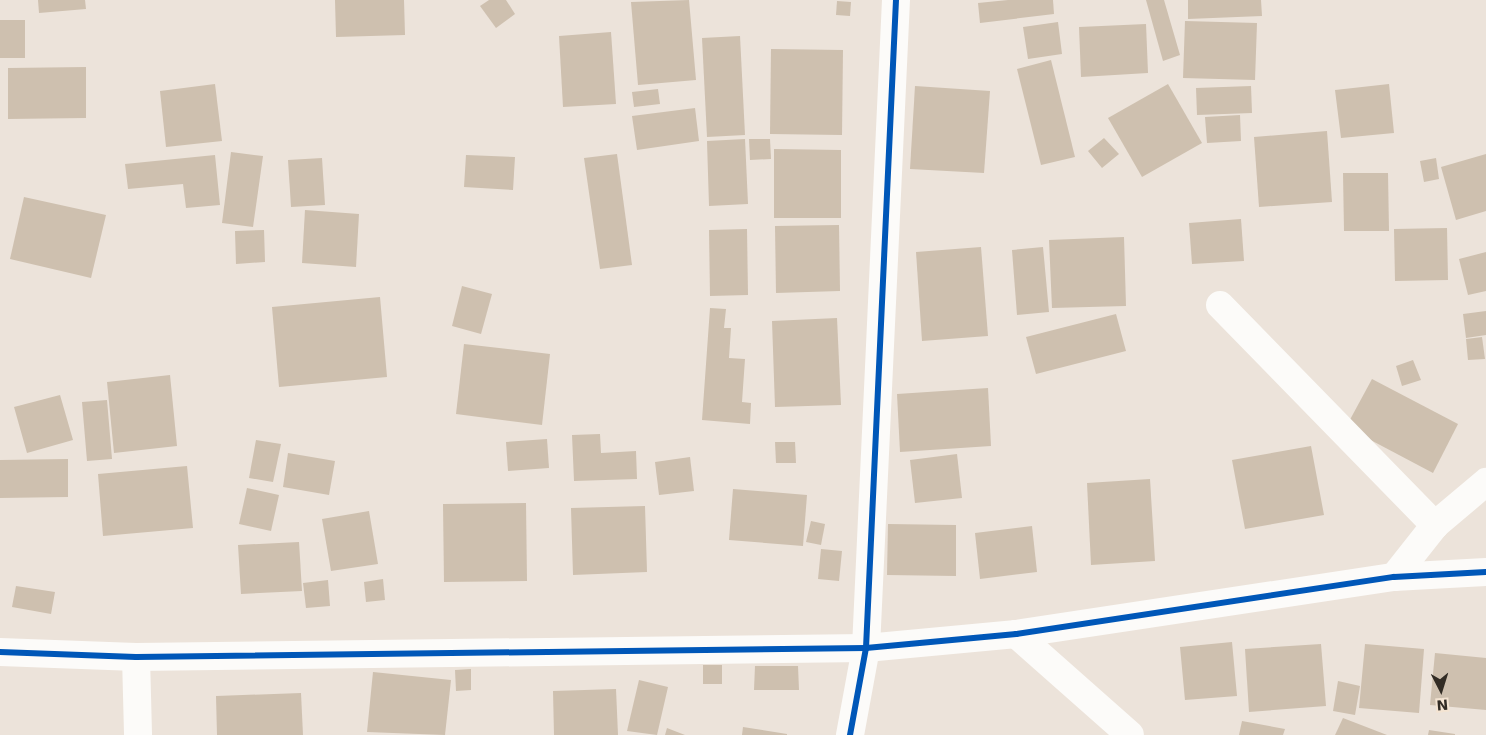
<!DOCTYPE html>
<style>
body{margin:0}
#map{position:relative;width:1486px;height:735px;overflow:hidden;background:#ece3da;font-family:"DejaVu Sans",sans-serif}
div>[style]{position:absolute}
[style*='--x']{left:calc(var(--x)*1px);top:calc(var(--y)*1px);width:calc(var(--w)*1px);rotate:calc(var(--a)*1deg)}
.building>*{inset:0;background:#cec0af}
.minor>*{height:28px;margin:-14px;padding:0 14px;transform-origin:14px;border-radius:14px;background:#fcfbf9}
.cycleway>*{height:6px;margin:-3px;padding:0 3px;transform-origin:3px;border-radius:3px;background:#0057b8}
span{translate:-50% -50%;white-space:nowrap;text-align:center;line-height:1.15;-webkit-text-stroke:4px #f4e4d2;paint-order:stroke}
.north{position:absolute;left:1416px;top:665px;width:50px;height:50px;-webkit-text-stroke:4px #f4e4d2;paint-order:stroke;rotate:175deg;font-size:14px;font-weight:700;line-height:20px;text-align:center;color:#322c25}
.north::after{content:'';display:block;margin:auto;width:18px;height:22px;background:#322c25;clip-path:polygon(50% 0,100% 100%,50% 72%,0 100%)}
</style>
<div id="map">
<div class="building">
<i style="clip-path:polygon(38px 0,85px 0,86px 9px,39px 13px)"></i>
<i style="clip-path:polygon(335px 0,404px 0,405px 35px,336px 37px)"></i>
<i style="clip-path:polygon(489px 0,506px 0,515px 14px,496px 28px,480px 6px)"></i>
<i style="clip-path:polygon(689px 0,696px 80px,638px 85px,631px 2px)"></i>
<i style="clip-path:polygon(1008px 0,1053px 0,1054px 14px,980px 23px,978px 3px)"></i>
<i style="clip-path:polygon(1146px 0,1164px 0,1180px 55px,1163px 61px)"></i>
<i style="clip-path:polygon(1188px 0,1261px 0,1262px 16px,1188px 19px)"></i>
<i style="clip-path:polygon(837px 1px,851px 2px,850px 16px,836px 15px)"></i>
<i style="clip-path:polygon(0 20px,25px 20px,25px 58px,0 58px)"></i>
<i style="clip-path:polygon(1185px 21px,1257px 23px,1255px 80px,1183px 78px)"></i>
<i style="clip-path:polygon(1058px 22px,1062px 54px,1028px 59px,1023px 27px)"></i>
<i style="clip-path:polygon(1146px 24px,1148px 73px,1081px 77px,1079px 27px)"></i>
<i style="clip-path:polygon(611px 32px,616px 104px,563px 107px,559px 36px)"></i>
<i style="clip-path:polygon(740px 36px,745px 135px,707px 137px,702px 38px)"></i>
<i style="clip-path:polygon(771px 49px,843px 50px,842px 135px,770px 134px)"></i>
<i style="clip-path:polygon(1051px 60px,1075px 157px,1041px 165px,1017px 69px)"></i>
<i style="clip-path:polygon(86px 67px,86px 118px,8px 119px,8px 68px)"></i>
<i style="clip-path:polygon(215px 84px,222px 141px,166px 147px,160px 91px)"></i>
<i style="clip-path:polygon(1168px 84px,1202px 143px,1142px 177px,1108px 118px)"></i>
<i style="clip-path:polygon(1389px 84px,1394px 133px,1341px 138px,1335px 90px)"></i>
<i style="clip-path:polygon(915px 86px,990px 91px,984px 173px,910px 169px)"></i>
<i style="clip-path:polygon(1251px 86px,1252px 113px,1197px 115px,1196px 88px)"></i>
<i style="clip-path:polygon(658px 89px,660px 104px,634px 107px,632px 92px)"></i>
<i style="clip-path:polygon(695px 108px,699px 141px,637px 150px,632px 116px)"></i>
<i style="clip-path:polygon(1240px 115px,1241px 141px,1207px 143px,1205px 117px)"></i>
<i style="clip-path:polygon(1327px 131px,1332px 202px,1259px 207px,1254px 137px)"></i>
<i style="clip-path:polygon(1104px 138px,1119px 154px,1102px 168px,1088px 151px)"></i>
<i style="clip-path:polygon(745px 139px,748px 204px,709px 206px,707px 141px)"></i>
<i style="clip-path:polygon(749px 139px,770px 139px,771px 159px,750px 160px)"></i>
<i style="clip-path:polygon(774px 149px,841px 150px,841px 218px,774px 218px)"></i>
<i style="clip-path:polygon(231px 152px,263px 156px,253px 227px,222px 223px)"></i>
<i style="clip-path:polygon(617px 154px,632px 265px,600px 269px,584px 158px)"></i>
<i style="clip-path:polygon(1486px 154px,1486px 211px,1456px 220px,1441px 167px)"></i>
<i style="clip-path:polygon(215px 155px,220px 205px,186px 208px,183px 184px,128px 189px,125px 164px)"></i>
<i style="clip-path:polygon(466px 155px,515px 157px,513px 190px,464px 187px)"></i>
<i style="clip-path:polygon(322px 158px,325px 205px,291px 207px,288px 160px)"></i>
<i style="clip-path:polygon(1436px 158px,1439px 179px,1424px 182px,1420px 161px)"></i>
<i style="clip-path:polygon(1343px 173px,1388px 173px,1389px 231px,1344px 231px)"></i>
<i style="clip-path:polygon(24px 197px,106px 215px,91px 278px,10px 259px)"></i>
<i style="clip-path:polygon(305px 210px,359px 214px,356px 267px,302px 263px)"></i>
<i style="clip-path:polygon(1241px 219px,1244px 261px,1192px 264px,1189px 223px)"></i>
<i style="clip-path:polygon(839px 225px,840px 291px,776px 293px,775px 226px)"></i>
<i style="clip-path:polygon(1447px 228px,1448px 280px,1395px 281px,1394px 229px)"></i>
<i style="clip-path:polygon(747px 229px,748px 295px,710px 296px,709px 230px)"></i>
<i style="clip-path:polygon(264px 230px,265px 262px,236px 264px,235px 231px)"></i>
<i style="clip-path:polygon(1124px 237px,1126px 306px,1052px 308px,1049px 240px)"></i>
<i style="clip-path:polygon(981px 247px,988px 336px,922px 341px,916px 252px)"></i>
<i style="clip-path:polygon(1043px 247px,1049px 312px,1017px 315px,1012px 250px)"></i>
<i style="clip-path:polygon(1486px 252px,1486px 291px,1468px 295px,1459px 259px)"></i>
<i style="clip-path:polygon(462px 286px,492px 294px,481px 334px,452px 326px)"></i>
<i style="clip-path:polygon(380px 297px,387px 377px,279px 387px,272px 307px)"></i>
<i style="clip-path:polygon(710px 308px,726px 309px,724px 328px,731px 328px,729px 358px,745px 359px,742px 402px,751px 403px,750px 424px,702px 420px)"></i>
<i style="clip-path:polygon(1486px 311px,1486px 335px,1466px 338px,1463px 314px)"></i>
<i style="clip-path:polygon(1116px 314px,1126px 351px,1036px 374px,1026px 337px)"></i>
<i style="clip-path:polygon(837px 318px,841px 405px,775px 407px,772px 321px)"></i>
<i style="clip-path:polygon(1482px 337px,1485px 359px,1468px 360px,1466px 339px)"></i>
<i style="clip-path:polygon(464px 344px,550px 354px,542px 425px,456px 414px)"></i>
<i style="clip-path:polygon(1413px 360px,1421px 380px,1402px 386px,1396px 366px)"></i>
<i style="clip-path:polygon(170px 375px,177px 446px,114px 453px,107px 382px)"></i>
<i style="clip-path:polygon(1372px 379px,1458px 424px,1433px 473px,1346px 427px)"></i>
<i style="clip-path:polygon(988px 388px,991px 446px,900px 452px,897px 394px)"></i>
<i style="clip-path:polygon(60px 395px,73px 440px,27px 453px,14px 407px)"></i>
<i style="clip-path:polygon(107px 400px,112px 459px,87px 461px,82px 402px)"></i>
<i style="clip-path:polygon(600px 434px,601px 453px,636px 451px,637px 479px,574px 481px,572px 435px)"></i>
<i style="clip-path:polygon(547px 439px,549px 468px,508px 471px,506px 442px)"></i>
<i style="clip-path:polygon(256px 440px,281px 444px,273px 482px,249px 478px)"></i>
<i style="clip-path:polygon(775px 442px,795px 442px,796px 463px,776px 463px)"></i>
<i style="clip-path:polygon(1311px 446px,1324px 515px,1245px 529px,1232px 460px)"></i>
<i style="clip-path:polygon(288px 453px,335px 461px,329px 495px,283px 487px)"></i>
<i style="clip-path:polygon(957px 454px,962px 498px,915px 503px,910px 460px)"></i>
<i style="clip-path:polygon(690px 457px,694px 491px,659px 495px,655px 462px)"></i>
<i style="clip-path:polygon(68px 459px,68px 497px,0 498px,0 460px)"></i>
<i style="clip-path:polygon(187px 466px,193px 528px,103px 536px,98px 474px)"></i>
<i style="clip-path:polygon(1150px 479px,1155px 561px,1091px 565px,1087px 483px)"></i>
<i style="clip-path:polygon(247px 488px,279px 495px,271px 531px,239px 524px)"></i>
<i style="clip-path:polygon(733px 489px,807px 495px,803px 546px,729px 540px)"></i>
<i style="clip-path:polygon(526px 503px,527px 581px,444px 582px,443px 504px)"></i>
<i style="clip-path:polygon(645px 506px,647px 572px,573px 575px,571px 508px)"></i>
<i style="clip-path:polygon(369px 511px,378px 564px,331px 571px,322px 519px)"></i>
<i style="clip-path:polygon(811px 521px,825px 524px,821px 545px,806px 542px)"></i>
<i style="clip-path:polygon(888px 524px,956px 525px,956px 576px,887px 575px)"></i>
<i style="clip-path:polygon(1032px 526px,1037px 572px,980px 579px,975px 533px)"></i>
<i style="clip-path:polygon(299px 542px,302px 591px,241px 594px,238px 545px)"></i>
<i style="clip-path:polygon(821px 549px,842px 551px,839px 581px,818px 579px)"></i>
<i style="clip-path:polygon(383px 579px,385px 600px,366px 602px,364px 582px)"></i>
<i style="clip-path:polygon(328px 580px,330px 606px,306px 608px,303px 583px)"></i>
<i style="clip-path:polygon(16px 586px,55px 592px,51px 614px,12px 607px)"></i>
<i style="clip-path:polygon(1232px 642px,1237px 696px,1185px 700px,1180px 647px)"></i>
<i style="clip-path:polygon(1321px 644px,1326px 706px,1249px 712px,1245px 649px)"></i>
<i style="clip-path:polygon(1365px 644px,1424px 649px,1419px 713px,1359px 708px)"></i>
<i style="clip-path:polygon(1435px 653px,1486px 658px,1486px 710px,1430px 705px)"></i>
<i style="clip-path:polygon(703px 665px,722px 665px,722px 684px,703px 684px)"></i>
<i style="clip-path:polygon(755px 666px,798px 666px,799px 690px,754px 690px)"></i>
<i style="clip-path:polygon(471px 669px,471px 690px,456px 691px,455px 670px)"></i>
<i style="clip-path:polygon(373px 672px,451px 680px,445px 735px,367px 732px)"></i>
<i style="clip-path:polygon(639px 680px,668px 687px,657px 735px,627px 731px)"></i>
<i style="clip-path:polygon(1338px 681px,1360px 686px,1355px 715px,1333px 711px)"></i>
<i style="clip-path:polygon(616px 689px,618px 735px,554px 735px,553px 691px)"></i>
<i style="clip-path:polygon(301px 693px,303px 735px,217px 735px,216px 696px)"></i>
<i style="clip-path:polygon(1343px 718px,1387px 735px,1335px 735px)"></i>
<i style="clip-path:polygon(1242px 721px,1285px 729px,1283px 735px,1239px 735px)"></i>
<i style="clip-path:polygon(743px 727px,787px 734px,787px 735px,742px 735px)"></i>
<i style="clip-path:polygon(667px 728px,685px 735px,665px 735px)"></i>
<i style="clip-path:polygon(1429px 730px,1455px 734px,1455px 735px,1428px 735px)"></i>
</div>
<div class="minor">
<i style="--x:1220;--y:305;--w:308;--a:45.7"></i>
<i style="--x:1394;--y:577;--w:66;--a:-51.7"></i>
<i style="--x:1435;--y:525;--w:67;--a:-40.1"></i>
<i style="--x:1016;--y:634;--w:152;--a:41.5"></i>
<i style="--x:0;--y:652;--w:136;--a:2.1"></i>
<i style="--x:136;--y:657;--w:730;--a:-0.71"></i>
<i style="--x:866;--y:648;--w:151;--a:-5.3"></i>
<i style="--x:1016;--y:634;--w:382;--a:-8.6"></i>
<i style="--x:1394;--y:577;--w:92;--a:-3.1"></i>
<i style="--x:136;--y:657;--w:78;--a:88.5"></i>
<i style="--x:850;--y:735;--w:88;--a:-79.6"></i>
<i style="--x:866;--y:648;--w:649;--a:-87.35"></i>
</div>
<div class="cycleway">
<i style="--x:0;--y:652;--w:136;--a:2.1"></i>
<i style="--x:136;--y:657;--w:730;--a:-0.71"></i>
<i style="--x:866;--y:648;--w:151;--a:-5.3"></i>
<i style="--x:1016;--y:634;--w:382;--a:-8.6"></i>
<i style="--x:1394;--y:577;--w:92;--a:-3.1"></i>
<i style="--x:850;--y:735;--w:88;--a:-79.6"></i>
<i style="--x:866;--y:648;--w:649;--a:-87.35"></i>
</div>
<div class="north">N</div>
</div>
